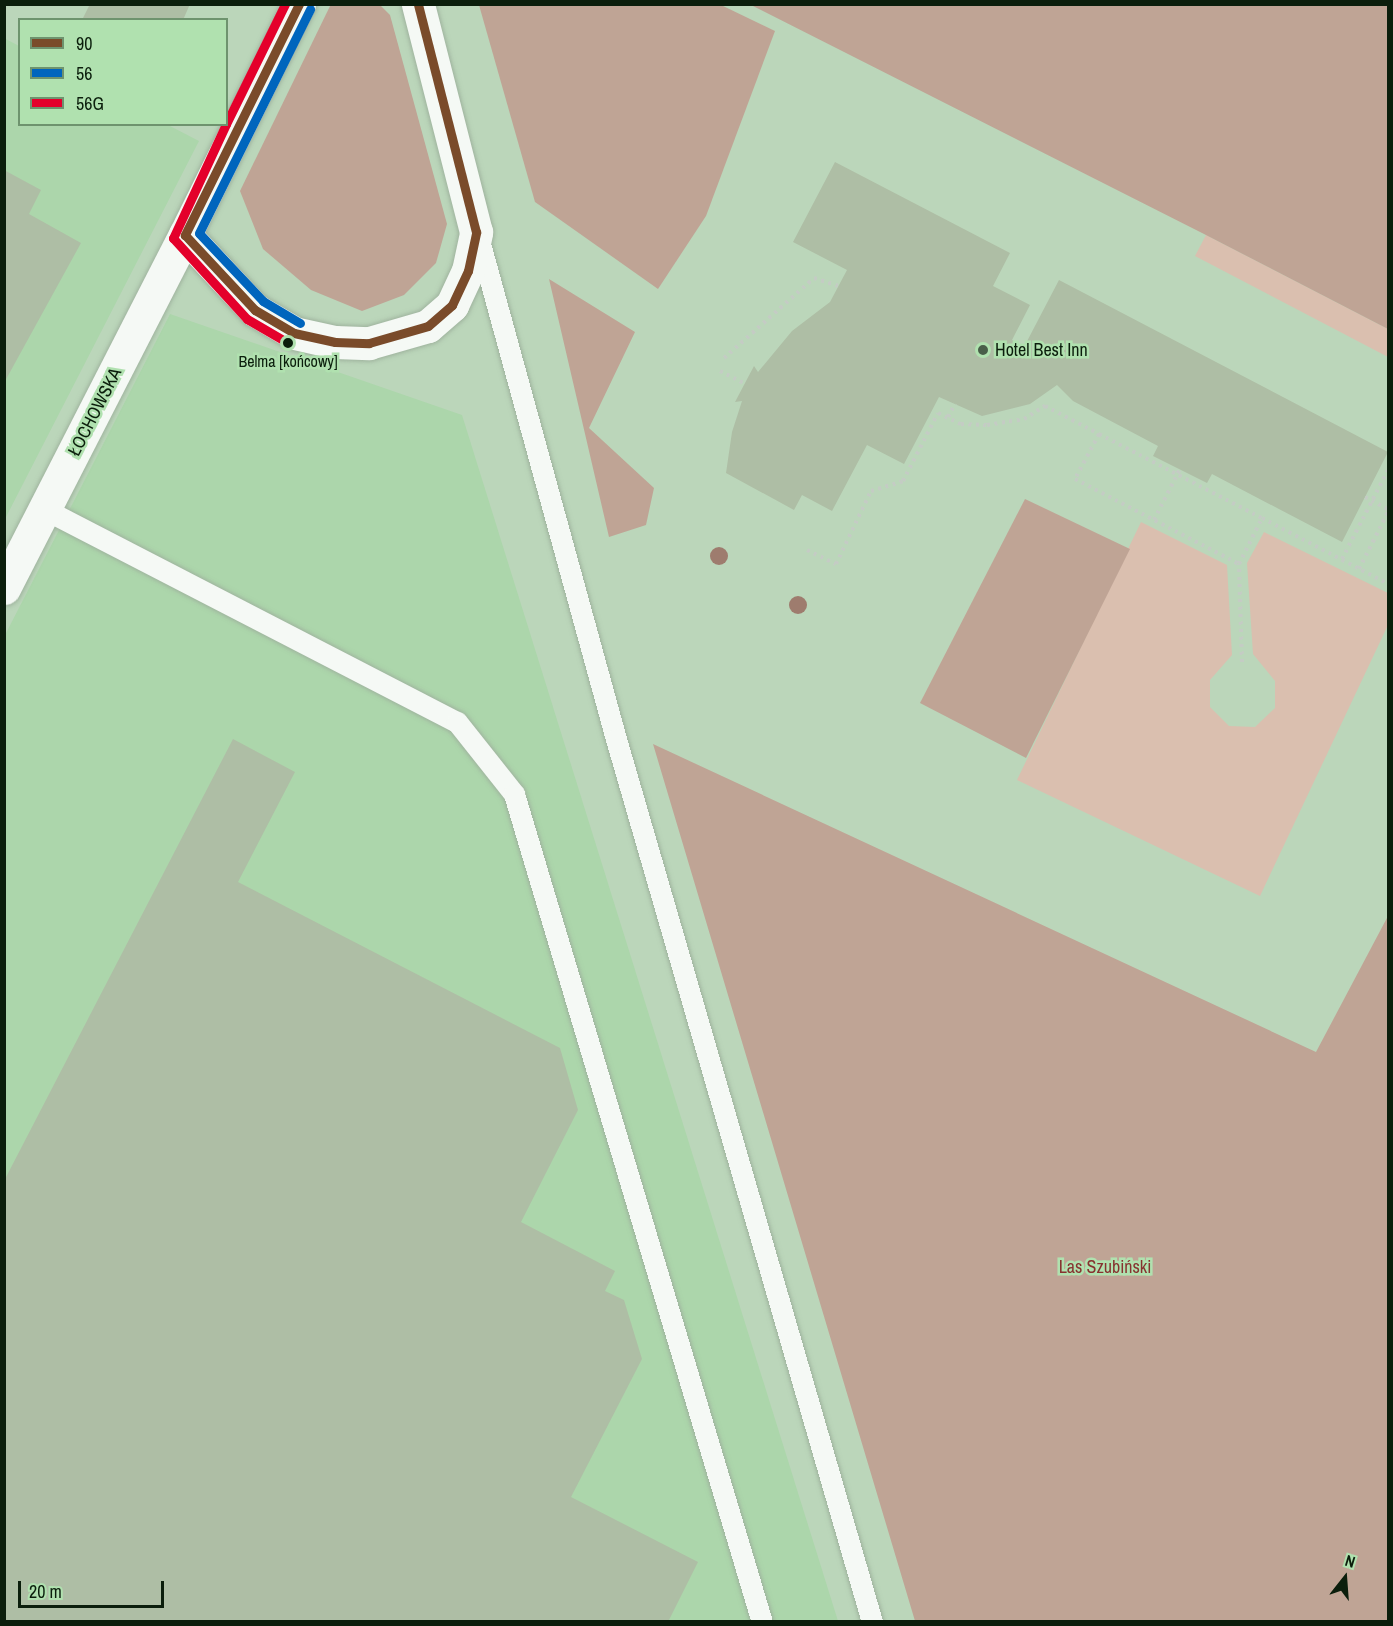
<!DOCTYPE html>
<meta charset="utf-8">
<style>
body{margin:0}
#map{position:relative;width:1393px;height:1626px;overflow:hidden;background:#bbd6ba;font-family:"Archivo Narrow",sans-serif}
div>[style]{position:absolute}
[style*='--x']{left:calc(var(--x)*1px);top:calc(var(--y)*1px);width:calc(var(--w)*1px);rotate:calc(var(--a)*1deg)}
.built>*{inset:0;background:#acd6ab}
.green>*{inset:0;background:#dabfaf}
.forest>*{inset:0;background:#bfa495}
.building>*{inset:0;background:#aebea5}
.path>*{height:4px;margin-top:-2px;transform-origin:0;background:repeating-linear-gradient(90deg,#c4ccc4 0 3px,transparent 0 7.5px)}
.roads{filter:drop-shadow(0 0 2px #9fb39e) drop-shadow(0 0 2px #9fb39e)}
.service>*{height:21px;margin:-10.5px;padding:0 10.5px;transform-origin:10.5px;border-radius:10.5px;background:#f5f9f5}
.minor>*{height:33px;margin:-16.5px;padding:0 16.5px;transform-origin:16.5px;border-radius:16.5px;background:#f5f9f5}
.bus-1>*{height:9px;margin:-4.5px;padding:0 4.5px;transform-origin:4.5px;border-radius:4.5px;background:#7a4b2a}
.bus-2>*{height:9px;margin:-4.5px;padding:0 4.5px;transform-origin:4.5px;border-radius:4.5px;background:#0065bd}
.bus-3>*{height:9px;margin:-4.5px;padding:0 4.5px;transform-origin:4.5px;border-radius:4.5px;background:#e4002b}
.trees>*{width:18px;height:18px;margin:-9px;border-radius:50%;background:#9e7c6e}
.dots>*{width:16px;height:16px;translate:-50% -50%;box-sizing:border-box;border:3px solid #b0e1af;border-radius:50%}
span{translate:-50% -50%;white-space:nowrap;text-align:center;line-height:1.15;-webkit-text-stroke:5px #b0e1af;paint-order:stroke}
.bus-label{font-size:16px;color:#0b1e0c}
.poi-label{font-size:18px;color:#0b1e0c}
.left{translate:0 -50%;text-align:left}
.street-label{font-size:18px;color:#0b1e0c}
.park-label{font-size:18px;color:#873230}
.frame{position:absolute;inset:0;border:6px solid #0b1e0c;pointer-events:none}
.legend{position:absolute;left:18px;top:18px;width:210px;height:108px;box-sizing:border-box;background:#b0e1af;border:2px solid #6e936e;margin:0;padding:8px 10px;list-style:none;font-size:18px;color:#0b1e0c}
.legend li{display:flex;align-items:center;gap:12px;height:30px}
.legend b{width:30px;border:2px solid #6e936e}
.north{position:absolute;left:1315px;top:1548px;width:60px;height:60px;-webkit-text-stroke:4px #b0e1af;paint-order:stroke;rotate:17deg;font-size:16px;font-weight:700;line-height:24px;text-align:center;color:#0b1e0c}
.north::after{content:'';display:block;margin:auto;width:21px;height:27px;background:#0b1e0c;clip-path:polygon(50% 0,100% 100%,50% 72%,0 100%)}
.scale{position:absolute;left:18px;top:1581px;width:146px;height:27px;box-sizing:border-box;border:3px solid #0b1e0c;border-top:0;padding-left:8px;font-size:18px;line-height:21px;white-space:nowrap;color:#0b1e0c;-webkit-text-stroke:4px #b0e1af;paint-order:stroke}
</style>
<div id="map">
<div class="built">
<i style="clip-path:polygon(4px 38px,19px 46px,20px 124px,168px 125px,199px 141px,5px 519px)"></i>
<i style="clip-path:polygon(170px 314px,462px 415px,838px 1621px,5px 1621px,4px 637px)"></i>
</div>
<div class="green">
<i style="clip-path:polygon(1206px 235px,1388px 329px,1388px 357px,1195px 256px)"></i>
<i style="clip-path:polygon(1141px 522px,1227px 565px,1232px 655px,1210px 680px,1210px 707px,1229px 726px,1255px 727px,1275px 708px,1275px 681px,1253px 654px,1247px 563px,1264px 532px,1388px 593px,1388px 625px,1260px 896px,1017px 780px)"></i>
</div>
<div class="forest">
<i style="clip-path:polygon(331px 4px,380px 5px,390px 15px,447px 224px,436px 263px,404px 295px,362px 311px,311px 290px,263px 249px,240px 191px)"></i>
<i style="clip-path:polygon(479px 5px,721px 5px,775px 31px,706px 216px,658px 289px,535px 202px)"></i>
<i style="clip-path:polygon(751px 5px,1388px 5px,1388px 329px,1206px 235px)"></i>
<i style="clip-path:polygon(549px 279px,635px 332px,589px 428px,654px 488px,646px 525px,609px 537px)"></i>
<i style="clip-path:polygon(1025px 499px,1130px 549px,1026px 758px,920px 703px)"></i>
<i style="clip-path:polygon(653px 744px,1316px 1052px,1388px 916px,1388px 1621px,915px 1621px)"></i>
</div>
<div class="building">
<i style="clip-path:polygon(90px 4px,190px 4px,183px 20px,82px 20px)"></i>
<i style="clip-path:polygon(835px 162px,1010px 253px,993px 286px,1030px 305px,1012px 340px,1024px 347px,1059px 280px,1388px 452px,1342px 542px,1212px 474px,1207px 483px,1153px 456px,1158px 446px,1073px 401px,1057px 385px,1030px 404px,982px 416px,939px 397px,904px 464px,867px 445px,832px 511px,802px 495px,794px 510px,726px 473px,732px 432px,742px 401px,735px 402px,754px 366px,758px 372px,792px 331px,830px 302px,847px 270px,793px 242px)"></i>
<i style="clip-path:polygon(4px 170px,41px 190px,29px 214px,81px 243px,4px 383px)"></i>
<i style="clip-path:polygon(233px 739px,295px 772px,238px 882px,560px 1048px,578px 1110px,521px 1222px,615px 1271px,605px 1291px,624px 1300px,642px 1359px,571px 1497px,698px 1562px,668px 1622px,4px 1622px,4px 1181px)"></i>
</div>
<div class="path">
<i style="--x:724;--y:358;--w:120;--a:-41.6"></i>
<i style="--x:814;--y:278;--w:25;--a:18"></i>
<i style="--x:720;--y:371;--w:27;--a:27"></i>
<i style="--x:948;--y:417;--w:15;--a:-62"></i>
<i style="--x:1099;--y:434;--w:183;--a:27.3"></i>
<i style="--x:1365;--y:497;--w:26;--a:28"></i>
<i style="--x:1154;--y:520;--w:57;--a:-63"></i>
<i style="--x:807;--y:550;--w:32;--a:26"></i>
<i style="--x:836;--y:564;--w:81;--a:-64.4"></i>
<i style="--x:871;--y:491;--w:34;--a:-17"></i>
<i style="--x:903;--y:481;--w:76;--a:-62.8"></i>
<i style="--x:938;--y:413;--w:25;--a:26"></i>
<i style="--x:961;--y:424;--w:26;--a:2"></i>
<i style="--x:987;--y:425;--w:37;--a:-9"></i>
<i style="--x:1024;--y:419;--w:25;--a:-32"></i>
<i style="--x:1045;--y:406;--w:61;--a:27.4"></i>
<i style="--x:1099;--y:434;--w:51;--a:118.1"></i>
<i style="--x:1075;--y:479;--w:185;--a:27.4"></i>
<i style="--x:1342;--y:559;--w:100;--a:-62.7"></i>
<i style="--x:1359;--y:569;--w:64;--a:-63"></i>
<i style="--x:1242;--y:662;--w:98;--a:-91.8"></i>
<i style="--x:1239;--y:564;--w:51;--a:-63.4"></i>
<i style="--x:1262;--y:518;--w:142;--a:27.6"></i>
</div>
<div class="roads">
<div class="service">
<i style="--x:479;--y:240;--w:517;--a:74.65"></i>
<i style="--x:616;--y:739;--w:919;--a:73.83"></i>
<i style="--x:46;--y:510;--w:462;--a:27.3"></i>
<i style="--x:457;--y:722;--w:92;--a:51.6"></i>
<i style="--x:514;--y:794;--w:864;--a:73.33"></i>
</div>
<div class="minor">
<i style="--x:299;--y:4;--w:258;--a:116.3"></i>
<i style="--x:185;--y:235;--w:103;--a:47"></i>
<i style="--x:255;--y:310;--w:45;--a:30.5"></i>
<i style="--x:294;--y:333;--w:42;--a:12.4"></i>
<i style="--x:335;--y:342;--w:34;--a:2"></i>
<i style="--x:369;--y:343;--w:61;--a:-16.1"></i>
<i style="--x:428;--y:326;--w:32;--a:-41"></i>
<i style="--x:452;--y:305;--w:38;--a:-65"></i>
<i style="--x:468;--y:271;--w:40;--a:-78"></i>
<i style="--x:476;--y:232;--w:235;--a:-104.3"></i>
<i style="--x:4;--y:588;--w:397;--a:-62.9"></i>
</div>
</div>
<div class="bus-1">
<i style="--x:299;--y:4;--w:258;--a:116.3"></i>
<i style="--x:185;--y:235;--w:103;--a:47"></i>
<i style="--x:255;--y:310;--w:45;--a:30.5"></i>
<i style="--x:294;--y:333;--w:42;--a:12.4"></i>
<i style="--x:335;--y:342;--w:34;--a:2"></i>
<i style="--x:369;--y:343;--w:61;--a:-16.1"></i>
<i style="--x:428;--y:326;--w:32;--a:-41"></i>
<i style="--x:452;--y:305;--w:38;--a:-65"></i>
<i style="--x:468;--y:271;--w:40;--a:-78"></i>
<i style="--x:476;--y:232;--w:235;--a:-104.3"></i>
</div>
<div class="bus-2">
<i style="--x:300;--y:323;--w:43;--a:-149.3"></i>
<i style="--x:263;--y:301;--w:93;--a:-133.3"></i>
<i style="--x:199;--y:233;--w:250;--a:-63.6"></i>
</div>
<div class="bus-3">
<i style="--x:226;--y:124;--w:126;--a:114.9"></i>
<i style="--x:173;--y:238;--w:110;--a:47.6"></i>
<i style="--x:247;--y:319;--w:48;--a:30.3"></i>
<i style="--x:226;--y:124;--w:134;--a:-63.8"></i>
</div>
<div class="trees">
<i style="left:719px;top:556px"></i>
<i style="left:798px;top:605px"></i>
</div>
<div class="dots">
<i style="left:288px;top:343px;background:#0b1e0c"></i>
<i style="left:983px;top:350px;background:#495e49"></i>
</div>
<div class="bus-label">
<span style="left:288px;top:361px">Belma [końcowy]</span>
</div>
<div class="poi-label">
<span class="left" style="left:995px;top:350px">Hotel Best Inn</span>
</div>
<div class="street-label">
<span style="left:95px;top:412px;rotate:-63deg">ŁOCHOWSKA</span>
</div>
<div class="park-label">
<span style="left:1105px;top:1267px">Las Szubiński</span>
</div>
<div class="frame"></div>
<ul class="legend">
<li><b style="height:8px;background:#7a4b2a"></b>90</li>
<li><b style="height:8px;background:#0065bd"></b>56</li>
<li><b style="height:8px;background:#e4002b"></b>56G</li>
</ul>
<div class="north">N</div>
<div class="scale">20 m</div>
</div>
